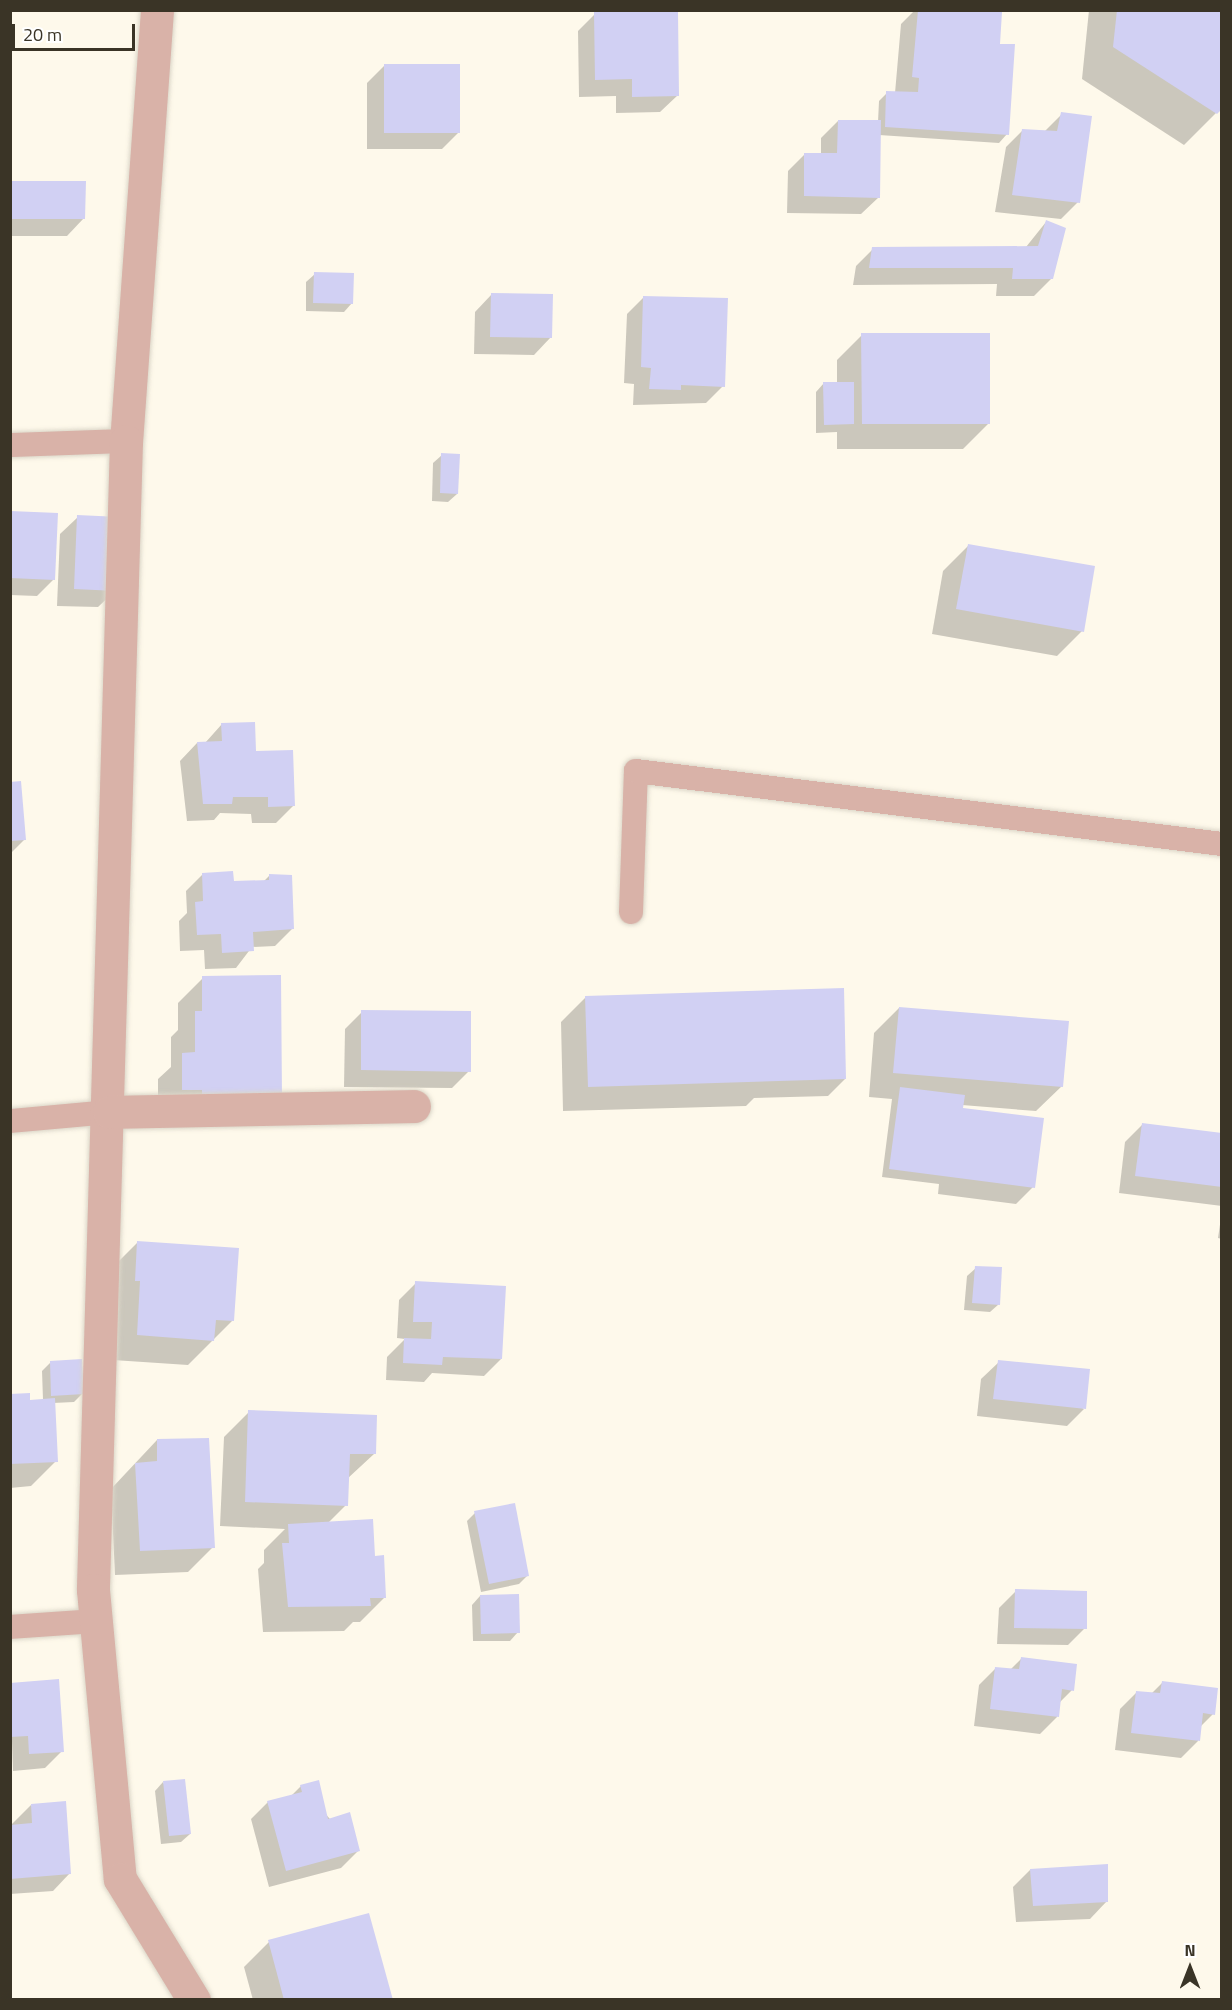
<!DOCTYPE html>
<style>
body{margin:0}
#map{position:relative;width:1232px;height:2010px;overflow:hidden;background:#fef9eb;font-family:"Titillium Web",sans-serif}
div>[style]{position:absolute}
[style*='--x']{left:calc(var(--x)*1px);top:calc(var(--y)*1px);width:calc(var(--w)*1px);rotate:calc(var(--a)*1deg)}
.shadow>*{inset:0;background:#0003}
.building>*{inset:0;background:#d1d0f3}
.roads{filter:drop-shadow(0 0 2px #dbd6c8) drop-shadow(0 0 2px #dbd6c8)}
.lane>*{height:24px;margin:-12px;padding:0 12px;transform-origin:12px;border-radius:12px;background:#d9b2a8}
.street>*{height:33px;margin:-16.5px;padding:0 16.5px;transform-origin:16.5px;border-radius:16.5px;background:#d9b2a8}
span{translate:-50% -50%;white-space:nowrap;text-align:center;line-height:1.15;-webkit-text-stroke:6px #fff;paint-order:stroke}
.frame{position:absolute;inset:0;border:12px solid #3a3426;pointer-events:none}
.north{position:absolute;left:1160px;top:1938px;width:60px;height:60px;-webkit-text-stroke:4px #fff;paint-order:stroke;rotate:0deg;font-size:16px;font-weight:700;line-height:24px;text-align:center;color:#3a3426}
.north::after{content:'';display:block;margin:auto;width:21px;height:27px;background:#3a3426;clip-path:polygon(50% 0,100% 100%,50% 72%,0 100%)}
.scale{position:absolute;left:12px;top:24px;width:123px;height:27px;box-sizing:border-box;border:3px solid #3a3426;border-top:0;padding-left:8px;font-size:18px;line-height:21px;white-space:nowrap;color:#3a3426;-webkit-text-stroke:4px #fff;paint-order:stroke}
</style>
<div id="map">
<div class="shadow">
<i style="clip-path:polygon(915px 10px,1001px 14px,998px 48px,1007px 134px,999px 143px,879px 135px,879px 197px,861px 214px,787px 213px,788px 171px,805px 154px,821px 154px,821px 138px,838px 121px,878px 122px,879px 101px,887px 93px,895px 93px,901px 24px)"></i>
<i style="clip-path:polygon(1089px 10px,1222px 10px,1222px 107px,1184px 145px,1082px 79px)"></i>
<i style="clip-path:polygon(595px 14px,678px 95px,660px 112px,616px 113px,616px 96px,579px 97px,578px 31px)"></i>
<i style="clip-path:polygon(384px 66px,459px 132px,442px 149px,367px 149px,367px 83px)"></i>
<i style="clip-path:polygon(1062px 114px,1078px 202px,1061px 219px,995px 212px,1006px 147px,1023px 130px,1045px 131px)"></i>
<i style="clip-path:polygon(12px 183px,84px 218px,67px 236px,10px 236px)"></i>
<i style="clip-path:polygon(1046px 222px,1052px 278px,1034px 296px,996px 296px,997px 284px,853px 285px,856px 266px,873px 249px,1026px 247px)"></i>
<i style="clip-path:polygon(315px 274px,352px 303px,344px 312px,306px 311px,306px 282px)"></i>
<i style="clip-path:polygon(492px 294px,551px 337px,534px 355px,474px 354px,475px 312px)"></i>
<i style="clip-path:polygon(644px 297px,723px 386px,706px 403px,633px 405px,634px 384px,624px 383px,627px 314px)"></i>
<i style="clip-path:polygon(862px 335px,988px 424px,963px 449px,837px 449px,837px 432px,816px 433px,816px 392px,824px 383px,837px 383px,837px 360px)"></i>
<i style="clip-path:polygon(442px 455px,457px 494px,448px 502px,432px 501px,433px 463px)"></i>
<i style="clip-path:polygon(10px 513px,54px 579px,37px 596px,10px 595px)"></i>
<i style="clip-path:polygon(78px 517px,116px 590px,98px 607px,57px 606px,60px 534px)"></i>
<i style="clip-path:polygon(968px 546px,1082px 631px,1057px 656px,932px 634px,943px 571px)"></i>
<i style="clip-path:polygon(222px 724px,254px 752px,293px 806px,276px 823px,252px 823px,251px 814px,220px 813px,214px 820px,187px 821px,180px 761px,197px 743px,205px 743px)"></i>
<i style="clip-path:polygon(10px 783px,24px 840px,10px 854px)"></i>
<i style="clip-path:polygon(203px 874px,232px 882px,264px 881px,269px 876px,292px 929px,275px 946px,252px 947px,236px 968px,205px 969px,204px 950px,180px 951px,179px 921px,187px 913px,186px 891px)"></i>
<i style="clip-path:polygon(203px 978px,280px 1099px,158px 1114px,158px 1079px,171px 1067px,171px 1037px,178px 1030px,178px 1003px)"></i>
<i style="clip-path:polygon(586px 997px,845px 1079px,828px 1096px,754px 1098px,746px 1106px,563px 1111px,561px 1022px)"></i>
<i style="clip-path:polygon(899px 1008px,1062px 1086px,1036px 1111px,962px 1105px,961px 1113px,1033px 1187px,1016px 1204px,938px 1194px,939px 1184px,882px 1177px,892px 1099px,869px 1097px,874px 1033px)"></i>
<i style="clip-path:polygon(362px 1012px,469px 1071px,452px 1088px,344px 1087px,345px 1029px)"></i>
<i style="clip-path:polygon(1142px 1125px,1222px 1135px,1222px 1206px,1119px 1193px,1125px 1142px)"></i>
<i style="clip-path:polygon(1222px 1211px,1222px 1239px,1218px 1238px)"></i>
<i style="clip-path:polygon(138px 1242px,233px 1320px,188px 1365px,113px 1360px,113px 1267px)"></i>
<i style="clip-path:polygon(976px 1268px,999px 1304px,990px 1312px,964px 1310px,967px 1276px)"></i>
<i style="clip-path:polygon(416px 1283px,501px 1359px,484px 1376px,432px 1373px,424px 1382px,386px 1380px,387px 1357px,405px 1339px,397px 1338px,399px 1300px)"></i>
<i style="clip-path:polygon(999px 1362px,1084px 1409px,1067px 1426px,977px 1416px,981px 1379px)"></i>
<i style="clip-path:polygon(50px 1363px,82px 1394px,74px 1402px,53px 1403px,56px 1461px,31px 1486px,10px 1488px,10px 1395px,28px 1401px,43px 1400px,42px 1371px)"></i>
<i style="clip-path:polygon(249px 1412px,374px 1454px,347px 1479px,346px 1505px,328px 1523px,373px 1557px,385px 1597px,360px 1622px,353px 1622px,344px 1631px,263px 1632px,258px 1569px,264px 1563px,264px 1550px,285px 1529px,220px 1526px,224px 1437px)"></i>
<i style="clip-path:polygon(157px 1440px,213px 1547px,188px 1572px,115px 1575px,111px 1489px)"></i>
<i style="clip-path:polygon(475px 1513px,527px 1576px,519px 1584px,481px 1592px,467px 1521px)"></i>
<i style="clip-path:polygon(1016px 1591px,1085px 1628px,1068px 1645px,997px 1644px,999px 1608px)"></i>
<i style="clip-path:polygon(480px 1596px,518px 1632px,510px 1641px,473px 1641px,472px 1605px)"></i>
<i style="clip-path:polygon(1021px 1659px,1072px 1690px,1059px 1703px,1057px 1717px,1040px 1734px,974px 1726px,979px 1685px,996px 1668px,1010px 1670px)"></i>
<i style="clip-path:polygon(1162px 1683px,1213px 1714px,1200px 1727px,1198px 1741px,1181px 1758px,1115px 1750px,1120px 1709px,1137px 1692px,1151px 1694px)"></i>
<i style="clip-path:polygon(10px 1684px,62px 1751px,45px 1768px,13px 1771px)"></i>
<i style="clip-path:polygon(163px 1782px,190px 1834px,181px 1842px,161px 1844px,155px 1791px)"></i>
<i style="clip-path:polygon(301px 1786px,358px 1851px,341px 1868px,269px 1887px,251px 1819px,268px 1802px,291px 1796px)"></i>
<i style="clip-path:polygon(31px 1805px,70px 1873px,53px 1891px,10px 1894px,10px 1826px)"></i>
<i style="clip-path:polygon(1030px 1870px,1107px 1901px,1090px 1919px,1016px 1922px,1013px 1887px)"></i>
<i style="clip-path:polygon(269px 1942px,391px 2000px,253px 2000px,244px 1967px)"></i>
</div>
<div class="building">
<i style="clip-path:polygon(918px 10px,1002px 12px,1000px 44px,1015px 44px,1009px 135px,885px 127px,886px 91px,918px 92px,919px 78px,912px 77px)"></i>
<i style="clip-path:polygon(1117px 10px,1222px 10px,1222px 109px,1217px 114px,1113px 47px)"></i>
<i style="clip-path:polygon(594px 12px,678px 12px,679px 96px,632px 97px,632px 79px,595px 80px)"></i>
<i style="clip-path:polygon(384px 64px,460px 64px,460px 133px,384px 133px)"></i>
<i style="clip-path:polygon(1061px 112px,1092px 116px,1080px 203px,1012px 195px,1022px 129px,1057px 131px)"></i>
<i style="clip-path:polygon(838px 120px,881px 120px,880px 198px,804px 196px,804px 153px,837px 153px)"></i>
<i style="clip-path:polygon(11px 181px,86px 181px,85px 219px,11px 219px)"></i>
<i style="clip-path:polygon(1046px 220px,1066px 228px,1053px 279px,1012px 279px,1013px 268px,869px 268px,872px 247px,1038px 246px)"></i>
<i style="clip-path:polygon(314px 272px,354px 273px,353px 304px,313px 303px)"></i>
<i style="clip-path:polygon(491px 293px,553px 294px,552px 338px,490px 337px)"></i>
<i style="clip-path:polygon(643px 296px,728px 298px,725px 387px,681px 385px,681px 390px,649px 389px,651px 368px,641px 367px)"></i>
<i style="clip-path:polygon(861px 333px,990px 333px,990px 424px,862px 424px)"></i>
<i style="clip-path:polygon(823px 382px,854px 382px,854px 424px,824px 425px)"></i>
<i style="clip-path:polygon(441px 453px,460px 454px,458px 494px,440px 493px)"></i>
<i style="clip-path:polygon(10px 511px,58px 513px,55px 580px,10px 578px)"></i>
<i style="clip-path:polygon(77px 515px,120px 517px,117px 591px,74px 589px)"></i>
<i style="clip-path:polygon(968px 544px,1095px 566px,1084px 632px,956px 609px)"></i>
<i style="clip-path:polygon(255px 722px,256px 751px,293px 750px,295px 806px,268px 807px,268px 797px,233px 797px,232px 804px,203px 804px,197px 742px,222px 741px,221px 723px)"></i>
<i style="clip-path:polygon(21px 781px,26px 840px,10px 841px,10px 782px)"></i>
<i style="clip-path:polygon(233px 871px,234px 881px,269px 880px,269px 874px,292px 875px,294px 929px,253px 932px,254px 951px,222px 953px,221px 934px,197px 935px,195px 902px,203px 901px,202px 873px)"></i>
<i style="clip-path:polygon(281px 975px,282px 1099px,202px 1099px,202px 1090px,182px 1090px,182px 1053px,195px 1052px,195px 1011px,202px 1011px,202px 976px)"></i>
<i style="clip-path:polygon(844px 988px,846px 1079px,588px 1087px,585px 996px)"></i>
<i style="clip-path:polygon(899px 1007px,1069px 1021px,1063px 1087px,893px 1073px)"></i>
<i style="clip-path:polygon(361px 1010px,471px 1011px,471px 1072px,361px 1070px)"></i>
<i style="clip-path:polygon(900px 1087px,965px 1095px,963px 1108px,1044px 1118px,1035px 1188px,889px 1169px)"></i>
<i style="clip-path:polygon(1142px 1123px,1222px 1133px,1222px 1187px,1135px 1176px)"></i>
<i style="clip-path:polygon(137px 1241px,239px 1248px,234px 1321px,216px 1320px,214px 1341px,137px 1335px,140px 1281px,135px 1281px)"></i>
<i style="clip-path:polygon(975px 1266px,1002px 1267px,1000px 1305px,972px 1303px)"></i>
<i style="clip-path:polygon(415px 1281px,506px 1286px,502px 1359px,443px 1357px,442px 1365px,403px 1363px,404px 1338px,431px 1339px,432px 1322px,413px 1322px)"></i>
<i style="clip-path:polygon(82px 1359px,84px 1394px,51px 1396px,50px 1361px)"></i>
<i style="clip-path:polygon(998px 1360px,1090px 1369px,1086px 1409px,993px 1399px)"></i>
<i style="clip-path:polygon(30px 1393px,30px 1400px,55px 1398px,58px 1462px,10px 1464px,10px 1394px)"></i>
<i style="clip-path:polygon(248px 1410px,377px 1415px,376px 1454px,350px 1454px,348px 1506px,245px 1502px)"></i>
<i style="clip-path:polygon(209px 1438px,215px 1548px,140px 1551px,135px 1463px,157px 1461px,157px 1439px)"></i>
<i style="clip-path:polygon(515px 1503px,529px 1576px,489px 1584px,474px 1511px)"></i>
<i style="clip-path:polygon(373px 1519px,375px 1556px,384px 1555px,386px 1598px,370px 1598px,371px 1606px,288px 1607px,282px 1543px,289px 1543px,288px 1524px)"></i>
<i style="clip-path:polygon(1015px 1589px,1087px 1591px,1087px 1629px,1014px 1628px)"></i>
<i style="clip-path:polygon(519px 1594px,520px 1633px,481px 1634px,480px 1595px)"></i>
<i style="clip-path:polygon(1021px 1657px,1077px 1664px,1074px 1691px,1062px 1689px,1059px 1717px,990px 1709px,995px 1667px,1019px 1669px)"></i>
<i style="clip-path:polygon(59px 1679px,64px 1752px,29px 1754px,28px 1736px,10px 1737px,10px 1683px)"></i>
<i style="clip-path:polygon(1162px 1681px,1218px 1688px,1215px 1715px,1203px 1713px,1200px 1741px,1131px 1733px,1136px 1691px,1160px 1693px)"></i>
<i style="clip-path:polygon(185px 1779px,191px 1834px,169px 1836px,163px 1781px)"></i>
<i style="clip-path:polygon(319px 1780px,328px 1819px,350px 1812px,360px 1851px,286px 1871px,267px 1801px,302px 1792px,300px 1785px)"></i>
<i style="clip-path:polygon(66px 1801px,71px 1874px,10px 1879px,10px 1825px,32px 1823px,31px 1804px)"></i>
<i style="clip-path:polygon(1108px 1864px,1108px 1902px,1033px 1906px,1030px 1869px)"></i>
<i style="clip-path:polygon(369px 1913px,393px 2000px,284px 2000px,268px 1940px)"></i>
</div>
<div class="roads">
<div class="lane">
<i style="--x:10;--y:445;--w:116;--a:-2"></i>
<i style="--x:631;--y:912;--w:141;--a:-88"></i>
<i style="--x:636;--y:771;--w:591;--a:7.1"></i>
<i style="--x:10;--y:1121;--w:99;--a:-5.2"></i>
<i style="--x:10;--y:1627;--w:85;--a:-4"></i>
</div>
<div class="street">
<i style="--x:157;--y:10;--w:432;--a:94.1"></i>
<i style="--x:126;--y:441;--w:1149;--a:91.65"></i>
<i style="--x:93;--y:1590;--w:290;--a:84.7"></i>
<i style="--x:120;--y:1879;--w:142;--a:58.6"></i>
<i style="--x:109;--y:1112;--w:305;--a:-1.1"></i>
</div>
</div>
<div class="frame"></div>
<div class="north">N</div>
<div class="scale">20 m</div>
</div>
